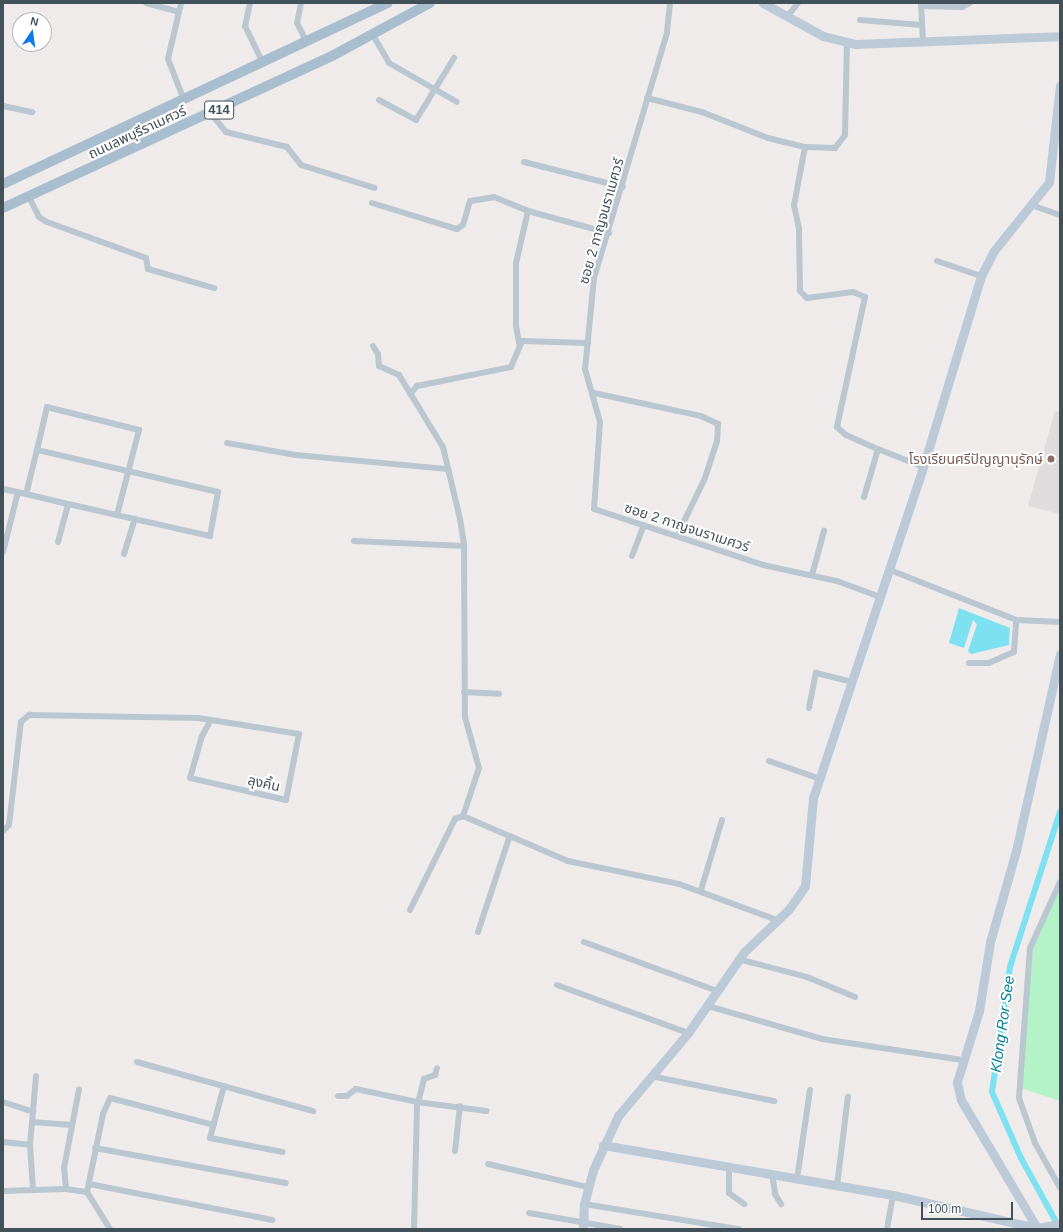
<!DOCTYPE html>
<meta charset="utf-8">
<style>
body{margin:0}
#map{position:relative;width:1063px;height:1232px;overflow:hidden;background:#efebeb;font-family:Arial,"Noto Sans Thai",sans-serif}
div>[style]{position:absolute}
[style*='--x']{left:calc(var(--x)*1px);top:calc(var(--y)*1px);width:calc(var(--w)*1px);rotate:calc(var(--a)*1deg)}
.education>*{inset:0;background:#e0dcdd}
.green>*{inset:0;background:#b4f2c8}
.water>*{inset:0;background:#7de1f2}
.canal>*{height:6px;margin:-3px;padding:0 3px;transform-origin:3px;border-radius:3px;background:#7de1f2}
.street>*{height:6px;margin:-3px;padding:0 3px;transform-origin:3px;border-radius:3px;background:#bac7d0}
.secondary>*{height:9px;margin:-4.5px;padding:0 4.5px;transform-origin:4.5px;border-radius:4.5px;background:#bccad7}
.primary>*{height:10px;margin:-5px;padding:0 5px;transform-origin:5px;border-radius:5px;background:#a8bdcd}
.dots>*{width:11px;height:11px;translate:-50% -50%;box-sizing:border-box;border:2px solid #fff;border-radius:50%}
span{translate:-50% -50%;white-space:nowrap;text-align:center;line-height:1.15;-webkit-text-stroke:4px #fff;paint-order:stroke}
.shield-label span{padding:1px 3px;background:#fff;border:1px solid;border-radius:3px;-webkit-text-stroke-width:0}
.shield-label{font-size:13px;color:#42505a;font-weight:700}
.street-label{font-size:14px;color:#42505a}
.education-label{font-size:14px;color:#785e54}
.right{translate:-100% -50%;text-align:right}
.water-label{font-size:15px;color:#038097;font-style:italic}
.frame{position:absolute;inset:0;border:4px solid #42505a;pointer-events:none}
.north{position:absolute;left:12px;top:12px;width:40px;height:40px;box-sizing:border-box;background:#fff;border:1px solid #b3b9bd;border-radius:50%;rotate:13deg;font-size:11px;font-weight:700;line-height:16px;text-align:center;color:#42505a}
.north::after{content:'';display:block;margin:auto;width:14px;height:18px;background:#0a79e9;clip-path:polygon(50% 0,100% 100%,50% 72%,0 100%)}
.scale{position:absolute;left:921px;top:1202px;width:92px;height:18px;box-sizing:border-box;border:2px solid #42505a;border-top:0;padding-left:5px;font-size:12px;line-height:14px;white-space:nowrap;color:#42505a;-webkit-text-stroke:3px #fff;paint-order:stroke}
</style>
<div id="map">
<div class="education">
<i style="clip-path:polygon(1055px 411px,1060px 412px,1060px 514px,1028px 506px)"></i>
</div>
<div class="green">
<i style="clip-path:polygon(1060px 879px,1060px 1101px,1020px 1088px,1034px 937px)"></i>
</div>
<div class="water">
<i style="clip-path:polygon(959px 608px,1010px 628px,1009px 645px,971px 654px,968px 651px,977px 624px,973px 620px,964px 648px,949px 643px)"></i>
</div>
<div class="canal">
<i style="--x:1060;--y:812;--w:163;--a:107.9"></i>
<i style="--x:1010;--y:967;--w:126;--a:98.2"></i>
<i style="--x:992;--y:1092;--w:72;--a:66.3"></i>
<i style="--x:1021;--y:1158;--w:81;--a:61.2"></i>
</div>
<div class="street">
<i style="--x:146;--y:3;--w:34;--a:15"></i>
<i style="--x:179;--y:12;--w:48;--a:103.2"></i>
<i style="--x:168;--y:59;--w:44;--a:68.7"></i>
<i style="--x:250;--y:3;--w:24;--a:102"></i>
<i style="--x:245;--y:26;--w:41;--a:64.1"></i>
<i style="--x:301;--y:3;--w:20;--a:101"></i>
<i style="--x:297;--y:23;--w:22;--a:63"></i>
<i style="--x:670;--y:3;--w:30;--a:96"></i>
<i style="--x:667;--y:33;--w:256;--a:106.6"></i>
<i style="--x:594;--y:278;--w:91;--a:95.6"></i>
<i style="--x:585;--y:369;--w:55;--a:74.2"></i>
<i style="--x:600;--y:422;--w:87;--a:93.9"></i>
<i style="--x:594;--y:509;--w:178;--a:18.3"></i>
<i style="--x:763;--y:565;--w:76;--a:12.2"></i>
<i style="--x:837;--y:581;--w:46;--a:20.4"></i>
<i style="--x:921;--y:3;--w:39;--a:87"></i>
<i style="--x:921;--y:6;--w:41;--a:1.4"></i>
<i style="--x:962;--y:7;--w:9;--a:-27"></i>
<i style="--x:179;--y:12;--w:9;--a:-77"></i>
<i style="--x:787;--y:17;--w:18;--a:-52"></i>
<i style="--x:860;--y:20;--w:62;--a:4.6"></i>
<i style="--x:373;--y:35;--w:32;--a:60"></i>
<i style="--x:389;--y:63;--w:78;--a:29.8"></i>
<i style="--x:647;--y:98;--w:57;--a:14.3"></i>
<i style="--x:702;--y:112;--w:71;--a:21.5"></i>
<i style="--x:768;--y:138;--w:38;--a:14"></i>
<i style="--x:805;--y:147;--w:30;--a:2"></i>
<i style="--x:835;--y:148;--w:16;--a:-52"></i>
<i style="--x:845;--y:135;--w:92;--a:-88.8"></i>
<i style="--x:379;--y:100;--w:42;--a:28.4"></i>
<i style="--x:416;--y:120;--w:73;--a:-58.5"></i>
<i style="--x:3;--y:106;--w:30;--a:12"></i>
<i style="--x:211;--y:114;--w:23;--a:50"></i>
<i style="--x:226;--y:132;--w:63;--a:13.8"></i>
<i style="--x:287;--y:147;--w:23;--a:52"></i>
<i style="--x:301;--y:165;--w:77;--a:17.3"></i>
<i style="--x:805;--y:147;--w:59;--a:100.7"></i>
<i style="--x:794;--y:205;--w:25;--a:78"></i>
<i style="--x:799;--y:229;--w:62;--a:89.1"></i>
<i style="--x:800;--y:291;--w:10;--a:45"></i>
<i style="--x:807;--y:298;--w:46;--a:-7.4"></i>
<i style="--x:853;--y:292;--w:13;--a:23"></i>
<i style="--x:865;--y:297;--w:133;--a:102.2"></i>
<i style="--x:837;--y:427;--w:12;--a:42"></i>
<i style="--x:846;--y:435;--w:35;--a:24"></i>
<i style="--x:524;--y:162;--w:102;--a:14.2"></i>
<i style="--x:29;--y:197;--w:22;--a:63"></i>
<i style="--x:39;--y:217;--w:9;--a:32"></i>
<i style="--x:47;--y:222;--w:105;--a:20"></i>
<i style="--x:146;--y:258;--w:11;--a:80"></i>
<i style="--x:148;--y:269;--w:69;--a:16.1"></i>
<i style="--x:372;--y:203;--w:89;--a:17"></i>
<i style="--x:457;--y:229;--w:7;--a:-34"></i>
<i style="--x:463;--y:225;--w:25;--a:-74"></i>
<i style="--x:470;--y:201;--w:24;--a:-9"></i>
<i style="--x:494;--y:197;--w:37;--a:22"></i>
<i style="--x:528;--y:211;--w:84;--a:15.2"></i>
<i style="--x:1034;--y:206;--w:28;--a:19"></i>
<i style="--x:937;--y:261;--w:46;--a:18.8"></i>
<i style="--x:519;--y:343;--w:17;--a:-100"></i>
<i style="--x:516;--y:326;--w:63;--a:-90"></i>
<i style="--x:516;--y:263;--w:53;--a:-77"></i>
<i style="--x:373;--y:346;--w:9;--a:58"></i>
<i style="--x:378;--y:354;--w:12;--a:85"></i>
<i style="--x:379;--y:366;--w:22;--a:24"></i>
<i style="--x:399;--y:375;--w:84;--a:58.6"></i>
<i style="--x:443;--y:447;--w:74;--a:76.7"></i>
<i style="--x:460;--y:519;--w:26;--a:81"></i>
<i style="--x:464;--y:545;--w:172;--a:89.7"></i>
<i style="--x:465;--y:717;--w:53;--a:74.6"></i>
<i style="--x:479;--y:768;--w:51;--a:108.4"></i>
<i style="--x:463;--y:816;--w:114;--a:23.2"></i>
<i style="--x:568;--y:861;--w:113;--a:11.7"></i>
<i style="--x:679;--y:884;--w:104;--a:20.2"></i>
<i style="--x:594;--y:393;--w:109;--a:12.1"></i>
<i style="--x:701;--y:416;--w:19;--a:25"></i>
<i style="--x:718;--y:424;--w:17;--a:93"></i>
<i style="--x:717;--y:441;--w:39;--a:108"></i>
<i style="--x:705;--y:478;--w:64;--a:115.8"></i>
<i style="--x:410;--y:394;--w:11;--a:-49"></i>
<i style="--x:417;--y:386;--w:96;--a:-11.4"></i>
<i style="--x:511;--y:367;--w:28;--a:-67"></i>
<i style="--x:522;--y:341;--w:66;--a:1.7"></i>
<i style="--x:227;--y:443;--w:70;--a:9.9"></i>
<i style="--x:296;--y:455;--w:153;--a:5.3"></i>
<i style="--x:37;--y:450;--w:44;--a:-76.9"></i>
<i style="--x:47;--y:407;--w:95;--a:14"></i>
<i style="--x:139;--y:430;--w:88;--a:104.5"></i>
<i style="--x:3;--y:489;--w:24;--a:12"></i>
<i style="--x:26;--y:494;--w:43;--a:13.4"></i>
<i style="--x:68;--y:504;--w:146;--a:12.7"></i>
<i style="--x:210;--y:536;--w:45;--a:-79.7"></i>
<i style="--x:218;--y:492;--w:186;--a:-166.9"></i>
<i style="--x:37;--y:450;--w:45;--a:104"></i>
<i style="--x:864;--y:497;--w:50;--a:-73.7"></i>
<i style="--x:878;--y:449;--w:48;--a:21.8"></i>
<i style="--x:354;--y:541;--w:110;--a:2.6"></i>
<i style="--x:58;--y:542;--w:39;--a:-75"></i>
<i style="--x:3;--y:552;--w:62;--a:-76"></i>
<i style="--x:124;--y:554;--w:37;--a:-73"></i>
<i style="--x:632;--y:556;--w:33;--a:-69"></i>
<i style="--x:890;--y:570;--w:136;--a:21.6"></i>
<i style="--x:1016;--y:620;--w:44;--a:2.6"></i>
<i style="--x:812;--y:575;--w:46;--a:-74.7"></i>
<i style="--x:969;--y:663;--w:20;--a:0"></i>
<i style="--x:989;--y:663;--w:27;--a:-24"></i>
<i style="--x:1014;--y:652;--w:32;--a:-86"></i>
<i style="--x:464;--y:692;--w:35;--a:3"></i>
<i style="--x:809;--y:708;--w:36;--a:-79"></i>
<i style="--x:816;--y:673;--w:37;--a:14"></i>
<i style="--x:769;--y:761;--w:54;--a:19.4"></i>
<i style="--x:3;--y:831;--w:8;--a:-45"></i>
<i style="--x:9;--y:825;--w:104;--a:-83.4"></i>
<i style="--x:21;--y:722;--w:11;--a:-41"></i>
<i style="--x:29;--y:715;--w:169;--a:1"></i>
<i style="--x:198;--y:718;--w:13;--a:9"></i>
<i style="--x:211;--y:720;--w:89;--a:9"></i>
<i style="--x:299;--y:734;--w:67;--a:101.1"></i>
<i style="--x:286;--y:800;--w:98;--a:-167.1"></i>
<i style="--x:190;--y:778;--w:44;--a:-74.1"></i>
<i style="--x:202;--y:736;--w:18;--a:-61"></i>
<i style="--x:1060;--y:882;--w:72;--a:114.4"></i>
<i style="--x:1030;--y:948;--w:150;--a:94.2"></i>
<i style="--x:1019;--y:1098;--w:48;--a:70.4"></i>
<i style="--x:1035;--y:1143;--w:51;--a:60.9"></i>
<i style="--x:701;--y:890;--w:73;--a:-73.3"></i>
<i style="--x:410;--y:910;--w:102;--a:-63.7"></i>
<i style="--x:455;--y:819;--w:9;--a:-21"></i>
<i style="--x:478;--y:932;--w:99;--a:-71.7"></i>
<i style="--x:584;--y:942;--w:142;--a:20.2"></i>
<i style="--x:738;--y:959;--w:71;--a:14.6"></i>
<i style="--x:807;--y:977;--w:52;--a:22.6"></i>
<i style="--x:557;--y:985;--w:140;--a:20.1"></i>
<i style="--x:708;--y:1006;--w:119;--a:16.1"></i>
<i style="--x:822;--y:1039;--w:142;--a:8.5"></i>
<i style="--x:137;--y:1062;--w:183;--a:15.6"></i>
<i style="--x:651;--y:1076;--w:126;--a:11.5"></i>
<i style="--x:224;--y:1086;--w:54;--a:105.1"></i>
<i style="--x:210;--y:1138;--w:74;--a:10.9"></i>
<i style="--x:338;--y:1096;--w:9;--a:0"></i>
<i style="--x:347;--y:1096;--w:11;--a:-38"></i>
<i style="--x:356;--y:1089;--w:62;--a:12"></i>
<i style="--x:419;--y:1099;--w:21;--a:-76"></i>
<i style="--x:424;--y:1079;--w:12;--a:-20"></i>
<i style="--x:435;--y:1075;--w:7;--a:-74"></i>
<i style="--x:3;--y:1102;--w:32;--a:18"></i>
<i style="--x:32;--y:1122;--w:40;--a:4.3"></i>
<i style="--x:3;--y:1142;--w:27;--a:6"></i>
<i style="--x:95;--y:1148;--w:194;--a:10.4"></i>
<i style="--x:455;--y:1151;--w:45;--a:-83.7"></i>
<i style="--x:488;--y:1164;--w:103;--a:13"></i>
<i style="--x:729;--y:1167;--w:26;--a:90"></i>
<i style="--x:729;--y:1193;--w:19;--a:36"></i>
<i style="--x:772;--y:1174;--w:20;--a:81"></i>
<i style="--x:775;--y:1194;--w:12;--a:59"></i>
<i style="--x:797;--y:1179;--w:90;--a:-81.7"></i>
<i style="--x:89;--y:1184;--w:187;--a:11.1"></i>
<i style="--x:837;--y:1186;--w:90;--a:-83"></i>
<i style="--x:66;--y:1189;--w:21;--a:-95"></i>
<i style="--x:64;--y:1168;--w:80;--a:-79.2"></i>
<i style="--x:33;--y:1190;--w:45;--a:-93.8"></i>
<i style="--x:30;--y:1145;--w:69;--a:-85"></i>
<i style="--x:3;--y:1191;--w:63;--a:-1.8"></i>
<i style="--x:66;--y:1189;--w:21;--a:8"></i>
<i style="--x:87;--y:1192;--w:44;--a:58.1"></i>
<i style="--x:87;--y:1192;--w:80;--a:-78.4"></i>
<i style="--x:103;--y:1114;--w:17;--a:-66"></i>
<i style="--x:110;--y:1098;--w:107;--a:14.6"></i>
<i style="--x:584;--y:1204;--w:157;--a:9.2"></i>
<i style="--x:529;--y:1213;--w:93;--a:9.9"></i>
<i style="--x:414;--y:1229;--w:127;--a:-88.6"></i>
<i style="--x:417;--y:1102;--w:70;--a:7.4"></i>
<i style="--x:887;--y:1229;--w:35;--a:-80"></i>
</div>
<div class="secondary">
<i style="--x:763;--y:3;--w:68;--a:28.8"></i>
<i style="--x:823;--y:36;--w:33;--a:14"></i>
<i style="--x:855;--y:44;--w:205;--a:-2.2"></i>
<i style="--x:603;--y:1145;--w:294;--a:9.8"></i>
<i style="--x:893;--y:1195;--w:148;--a:12.9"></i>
<i style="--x:1037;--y:1228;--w:23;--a:-10"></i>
<i style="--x:1037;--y:1228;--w:149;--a:-120.7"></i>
<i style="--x:961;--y:1100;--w:18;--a:-103"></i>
<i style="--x:957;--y:1082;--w:74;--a:-72.8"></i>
<i style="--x:979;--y:1011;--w:70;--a:-80.9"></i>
<i style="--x:990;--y:942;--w:95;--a:-74.1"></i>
<i style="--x:1016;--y:851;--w:202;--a:-77.4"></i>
<i style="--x:583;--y:1229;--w:25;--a:-88"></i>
<i style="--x:584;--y:1204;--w:35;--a:-75"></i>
<i style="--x:593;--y:1170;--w:60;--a:-65.2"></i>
<i style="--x:618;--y:1116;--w:109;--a:-49.9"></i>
<i style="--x:688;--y:1033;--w:98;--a:-55.3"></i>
<i style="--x:744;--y:952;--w:62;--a:-43.7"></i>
<i style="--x:789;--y:909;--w:28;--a:-55"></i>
<i style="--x:805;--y:886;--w:88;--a:-84.8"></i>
<i style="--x:813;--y:798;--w:349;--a:-71.6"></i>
<i style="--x:923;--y:467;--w:200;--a:-73.1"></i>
<i style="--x:981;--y:276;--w:27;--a:-63"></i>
<i style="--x:993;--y:252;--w:90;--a:-51.3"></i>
<i style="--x:1049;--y:182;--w:97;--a:-83.5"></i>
</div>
<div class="primary">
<i style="--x:3;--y:184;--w:425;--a:-25.2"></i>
<i style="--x:3;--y:208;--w:362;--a:-24.8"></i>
<i style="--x:332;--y:56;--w:111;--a:-28.4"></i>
</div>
<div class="dots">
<i style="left:1051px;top:459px;background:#8d6e63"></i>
</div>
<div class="shield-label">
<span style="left:219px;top:110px">414</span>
</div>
<div class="street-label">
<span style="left:137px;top:132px;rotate:-25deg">ถนนลพบุรีราเมศวร์</span>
<span style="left:601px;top:221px;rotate:-74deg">ซอย 2 กาญจนราเมศวร์</span>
<span style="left:687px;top:527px;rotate:18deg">ซอย 2 กาญจนราเมศวร์</span>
<span style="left:264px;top:783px;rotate:13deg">ลุงคิ้น</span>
</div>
<div class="education-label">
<span class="right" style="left:1043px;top:459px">โรงเรียนศรีปัญญานุรักษ์</span>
</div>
<div class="water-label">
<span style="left:1002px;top:1024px;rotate:-82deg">Klong Ror See</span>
</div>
<div class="frame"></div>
<div class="north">N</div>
<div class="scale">100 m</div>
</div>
